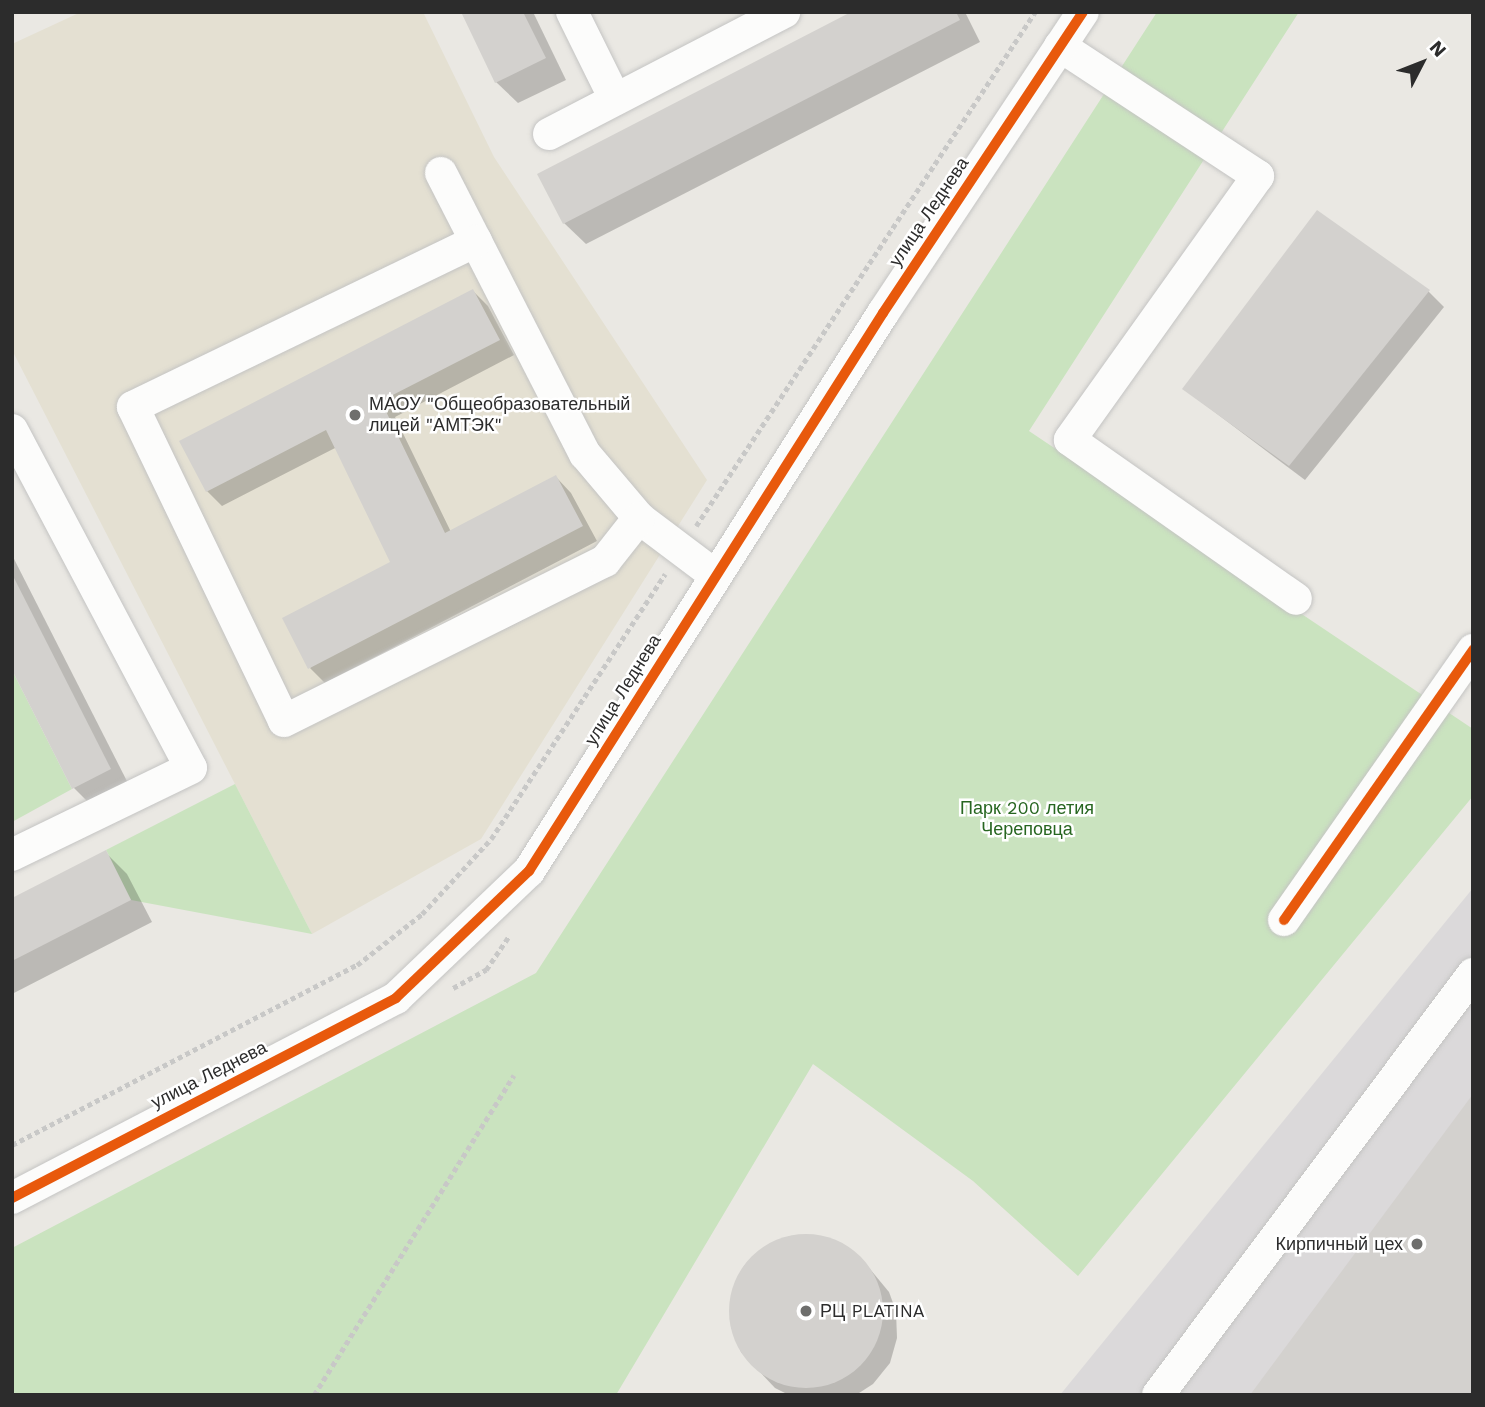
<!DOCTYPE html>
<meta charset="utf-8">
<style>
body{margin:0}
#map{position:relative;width:1485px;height:1407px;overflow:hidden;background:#eae8e3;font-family:"Work Sans",sans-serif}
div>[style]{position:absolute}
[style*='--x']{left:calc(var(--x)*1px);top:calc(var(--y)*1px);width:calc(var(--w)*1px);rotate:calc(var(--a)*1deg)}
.industrial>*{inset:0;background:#dbd9da}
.education>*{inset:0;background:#e4e0d2}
.green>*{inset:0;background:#cae3bf}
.shadow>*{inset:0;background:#0003}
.building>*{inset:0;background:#d3d1ce}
.round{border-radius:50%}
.path>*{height:4.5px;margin-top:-2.25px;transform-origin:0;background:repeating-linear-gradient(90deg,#c8c8c7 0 5px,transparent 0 8.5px)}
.roads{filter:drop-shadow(0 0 2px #c4c4c3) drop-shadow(0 0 2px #c4c4c3)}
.minor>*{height:32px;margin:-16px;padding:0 16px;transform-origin:16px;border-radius:16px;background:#fcfcfb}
.cycleway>*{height:10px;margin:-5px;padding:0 5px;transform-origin:5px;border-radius:5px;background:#e8590c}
.dots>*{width:19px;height:19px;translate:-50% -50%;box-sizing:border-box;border:4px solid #fff;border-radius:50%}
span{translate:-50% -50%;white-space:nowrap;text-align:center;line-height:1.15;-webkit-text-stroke:5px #fff;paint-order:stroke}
.street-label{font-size:18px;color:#2c2c2c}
.poi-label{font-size:18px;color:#2c2c2c}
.left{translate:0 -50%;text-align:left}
.right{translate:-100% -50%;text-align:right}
.park-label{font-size:18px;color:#276620}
.frame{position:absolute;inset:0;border:14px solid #2c2c2c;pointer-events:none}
.north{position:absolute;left:1387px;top:28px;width:70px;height:70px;-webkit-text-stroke:5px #fff;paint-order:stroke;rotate:48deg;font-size:19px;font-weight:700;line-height:28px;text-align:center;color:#2c2c2c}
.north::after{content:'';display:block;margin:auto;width:24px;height:32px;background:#2c2c2c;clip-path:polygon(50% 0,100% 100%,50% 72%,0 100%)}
</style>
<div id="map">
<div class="industrial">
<i style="clip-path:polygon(1473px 888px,1473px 1395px,1060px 1395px)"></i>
</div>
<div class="education">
<i style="clip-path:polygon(81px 12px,423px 12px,494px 157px,707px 480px,481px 839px,312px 934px,12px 350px,12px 44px)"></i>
</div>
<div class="green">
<i style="clip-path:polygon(1157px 12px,1299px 12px,1029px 431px,1473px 729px,1473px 796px,1078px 1276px,973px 1181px,813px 1064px,616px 1395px,12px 1395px,12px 1248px,536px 973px)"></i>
<i style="clip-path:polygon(12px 670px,72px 789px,12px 822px)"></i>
<i style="clip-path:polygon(235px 784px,312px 934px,131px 900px,106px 850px)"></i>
</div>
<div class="shadow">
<i style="clip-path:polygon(463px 12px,533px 12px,566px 80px,518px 103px,496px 82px)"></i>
<i style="clip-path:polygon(855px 12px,965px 12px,980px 42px,586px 244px,564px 223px)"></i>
<i style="clip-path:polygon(473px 291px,488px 306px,514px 355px,395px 417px,451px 532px,556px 477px,571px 493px,597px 541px,325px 683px,310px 668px,392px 563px,337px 447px,222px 506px,207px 491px)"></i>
<i style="clip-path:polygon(1428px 291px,1444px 307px,1305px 480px,1184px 389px)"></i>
<i style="clip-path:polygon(12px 555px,132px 791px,96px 810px,74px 788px,12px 666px)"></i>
<i style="clip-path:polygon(105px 852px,127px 874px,152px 922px,12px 994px,12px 900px)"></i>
<i style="clip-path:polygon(814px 1235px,839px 1243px,860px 1257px,889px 1292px,896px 1311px,897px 1338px,890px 1363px,873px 1384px,856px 1395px,789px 1395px,775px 1388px,741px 1352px,731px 1327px,730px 1301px,744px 1266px,763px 1248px,790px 1236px)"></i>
</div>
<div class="building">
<i style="clip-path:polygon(461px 12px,523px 12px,546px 58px,495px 83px)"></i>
<i style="clip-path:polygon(851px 12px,956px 12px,960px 20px,563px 224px,537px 174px)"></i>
<i style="clip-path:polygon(1317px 210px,1430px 290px,1289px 466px,1182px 389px)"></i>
<i style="clip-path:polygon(473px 289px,500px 340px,381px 401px,445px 533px,556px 475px,583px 526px,308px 669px,282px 618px,390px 562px,326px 430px,206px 492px,179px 441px)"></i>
<i style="clip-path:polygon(12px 574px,111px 769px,72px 789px,12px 670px)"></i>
<i style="clip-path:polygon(106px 850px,131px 900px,12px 961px,12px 898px)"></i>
<i style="clip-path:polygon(1473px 1094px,1473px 1395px,1250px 1395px)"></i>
<i class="round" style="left:729px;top:1234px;width:154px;height:154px"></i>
</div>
<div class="path">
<i style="--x:696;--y:526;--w:616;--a:-56.59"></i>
<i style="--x:453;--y:988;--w:38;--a:-29"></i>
<i style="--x:486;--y:970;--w:41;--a:-55.9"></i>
<i style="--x:12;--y:1145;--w:389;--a:-27.6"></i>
<i style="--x:357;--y:965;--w:83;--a:-38.1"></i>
<i style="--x:422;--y:914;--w:102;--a:-47.4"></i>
<i style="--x:491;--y:839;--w:317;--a:-56.7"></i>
<i style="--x:314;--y:1395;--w:377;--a:-58"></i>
</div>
<div class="roads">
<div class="minor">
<i style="--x:572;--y:12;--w:97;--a:63.7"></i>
<i style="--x:1060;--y:46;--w:237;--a:33.3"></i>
<i style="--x:1258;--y:176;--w:324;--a:125.5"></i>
<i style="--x:1070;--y:440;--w:276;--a:35.1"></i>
<i style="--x:549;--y:134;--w:265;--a:-27.4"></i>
<i style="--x:441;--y:173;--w:316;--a:62.9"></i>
<i style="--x:585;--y:454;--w:84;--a:49.8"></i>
<i style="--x:639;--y:518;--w:96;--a:37"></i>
<i style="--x:476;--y:241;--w:381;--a:154.2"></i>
<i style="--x:133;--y:407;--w:348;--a:64.3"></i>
<i style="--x:284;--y:721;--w:359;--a:-26.5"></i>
<i style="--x:605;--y:561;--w:55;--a:-51.7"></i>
<i style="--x:12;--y:430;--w:382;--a:62.1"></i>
<i style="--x:191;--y:768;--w:199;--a:154.1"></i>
<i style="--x:1284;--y:920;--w:330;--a:-55"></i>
<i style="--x:12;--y:1198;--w:433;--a:-27.5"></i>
<i style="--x:396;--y:998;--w:184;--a:-43.7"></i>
<i style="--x:529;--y:871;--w:661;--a:-57.61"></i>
<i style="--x:883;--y:313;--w:361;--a:-56.4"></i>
<i style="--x:1158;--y:1395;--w:526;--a:-53.2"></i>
</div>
</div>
<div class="cycleway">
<i style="--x:1284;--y:920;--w:330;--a:-55"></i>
<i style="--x:12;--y:1198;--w:433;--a:-27.5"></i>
<i style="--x:396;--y:998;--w:184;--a:-43.7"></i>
<i style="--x:529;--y:871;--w:661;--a:-57.61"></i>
<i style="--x:883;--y:313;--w:361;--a:-56.4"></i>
</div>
<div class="dots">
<i style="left:355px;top:415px;background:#6e6e6c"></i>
<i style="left:1417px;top:1244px;background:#6e6e6c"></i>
<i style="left:806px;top:1311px;background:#6e6e6c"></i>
</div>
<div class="street-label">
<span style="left:929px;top:212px;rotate:-56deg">улица Леднева</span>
<span style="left:623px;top:690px;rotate:-58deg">улица Леднева</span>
<span style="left:209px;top:1075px;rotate:-27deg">улица Леднева</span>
</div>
<div class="poi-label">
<span class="left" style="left:369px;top:415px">МАОУ "Общеобразовательный<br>лицей "АМТЭК"</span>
<span class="right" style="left:1403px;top:1244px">Кирпичный цех</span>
<span class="left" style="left:820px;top:1311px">РЦ PLATINA</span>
</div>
<div class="park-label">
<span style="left:1027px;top:819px">Парк 200 летия<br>Череповца</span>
</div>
<div class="frame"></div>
<div class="north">N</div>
</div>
